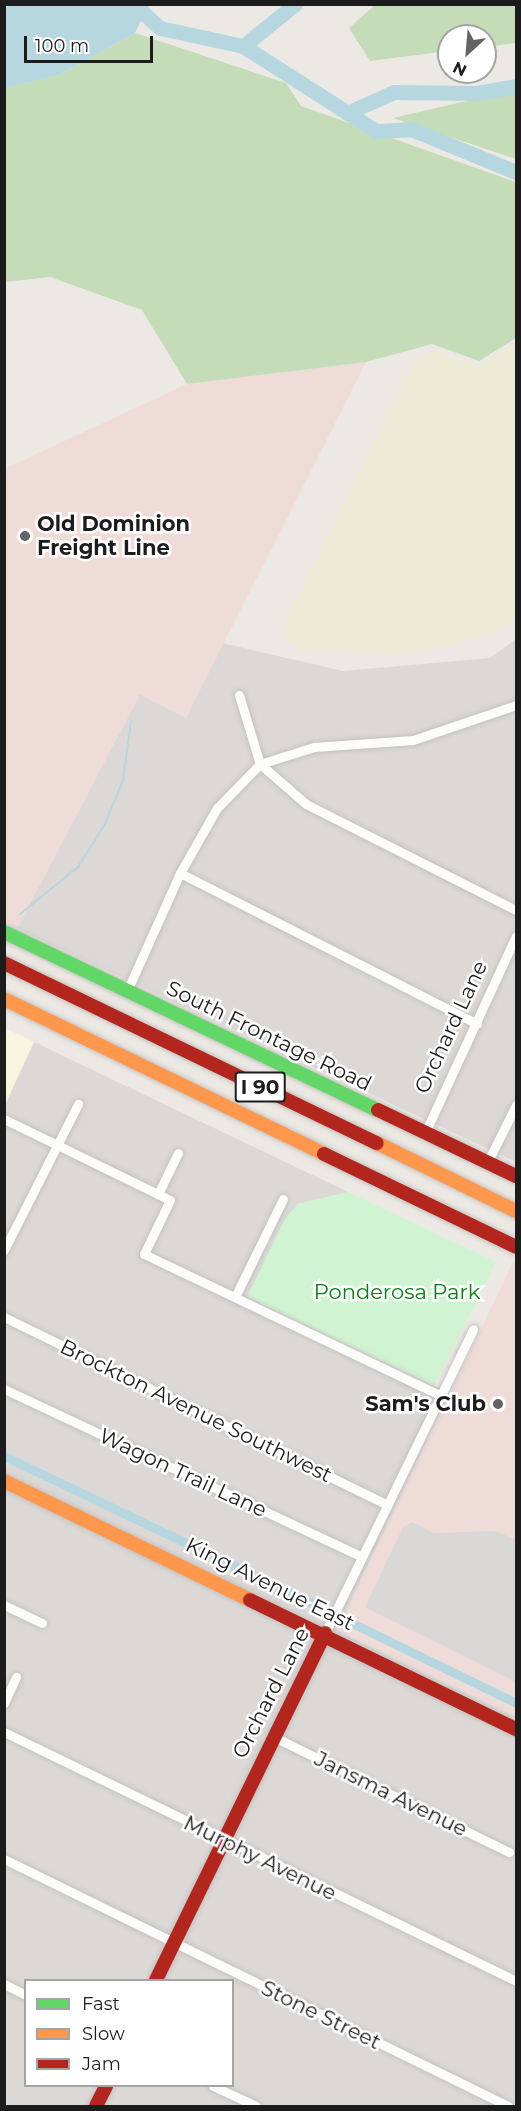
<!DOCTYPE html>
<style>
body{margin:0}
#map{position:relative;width:521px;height:2111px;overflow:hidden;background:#ece9e4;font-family:Montserrat,sans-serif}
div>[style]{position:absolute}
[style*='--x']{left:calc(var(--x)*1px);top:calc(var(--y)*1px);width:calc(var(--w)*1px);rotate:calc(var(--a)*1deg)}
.residential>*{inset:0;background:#dbd8d6}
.commercial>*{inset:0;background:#efdcd8}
.education>*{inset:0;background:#f6f5de}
.farmland>*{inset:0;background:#ececd6}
.forest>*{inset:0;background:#c4dcb7}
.park>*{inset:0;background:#d0f4d1}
.parking>*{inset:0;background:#dad8d6}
.water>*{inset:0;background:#b6d7e0}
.stream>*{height:2px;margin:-1px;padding:0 1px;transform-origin:1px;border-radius:1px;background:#b6d7e0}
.canal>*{height:9px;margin:-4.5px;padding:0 4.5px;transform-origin:4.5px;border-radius:4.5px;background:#b6d7e0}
.river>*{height:15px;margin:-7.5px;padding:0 7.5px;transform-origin:7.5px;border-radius:7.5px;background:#b6d7e0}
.roads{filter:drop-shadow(0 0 2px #c4c2c0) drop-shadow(0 0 2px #c4c2c0)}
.street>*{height:9px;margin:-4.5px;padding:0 4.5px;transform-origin:4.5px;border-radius:4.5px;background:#fcfcfb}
.fast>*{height:14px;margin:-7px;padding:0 7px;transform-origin:7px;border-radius:7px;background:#63d668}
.slow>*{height:14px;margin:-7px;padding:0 7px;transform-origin:7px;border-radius:7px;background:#ff974d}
.jam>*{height:14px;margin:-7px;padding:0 7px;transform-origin:7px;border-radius:7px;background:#b3261e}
.dots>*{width:16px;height:16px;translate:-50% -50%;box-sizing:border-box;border:3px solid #fff;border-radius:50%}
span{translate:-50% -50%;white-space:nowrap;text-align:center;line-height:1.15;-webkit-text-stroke:5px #fff;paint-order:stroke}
.shield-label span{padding:2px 4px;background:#fff;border:2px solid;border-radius:4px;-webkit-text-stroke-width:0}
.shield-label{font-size:20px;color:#1c1c1c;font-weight:700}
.poi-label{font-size:21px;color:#1c1c1c;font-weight:700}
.left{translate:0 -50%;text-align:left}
.right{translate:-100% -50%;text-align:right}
.street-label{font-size:21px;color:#1c1c1c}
.park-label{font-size:21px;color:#058011}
.frame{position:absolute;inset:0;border:6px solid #1c1c1c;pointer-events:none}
.legend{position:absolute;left:24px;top:1979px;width:210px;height:108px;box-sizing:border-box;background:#fff;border:2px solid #a4a4a4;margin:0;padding:8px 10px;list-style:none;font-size:18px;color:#1c1c1c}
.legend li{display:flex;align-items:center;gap:12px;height:30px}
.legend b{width:30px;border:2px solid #a4a4a4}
.north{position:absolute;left:437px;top:24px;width:60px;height:60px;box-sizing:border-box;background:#fff;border:2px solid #a4a4a4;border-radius:50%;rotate:206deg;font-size:16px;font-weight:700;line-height:24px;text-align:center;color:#1c1c1c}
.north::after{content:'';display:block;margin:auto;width:21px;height:27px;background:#656462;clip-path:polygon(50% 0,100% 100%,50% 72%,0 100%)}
.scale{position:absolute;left:24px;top:36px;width:129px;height:27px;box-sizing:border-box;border:3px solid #1c1c1c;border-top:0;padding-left:8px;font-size:18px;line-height:21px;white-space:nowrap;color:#1c1c1c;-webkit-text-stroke:4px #fff;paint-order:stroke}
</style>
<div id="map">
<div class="residential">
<i style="clip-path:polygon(516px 639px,516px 1162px,17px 928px,140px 694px,186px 718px,222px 643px,343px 671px,490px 658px)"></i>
<i style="clip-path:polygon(evenodd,34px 1042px,348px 1192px,298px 1204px,247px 1297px,450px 1393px,337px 1630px,516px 1717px,516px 2106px,5px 2106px,4px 1105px,34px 1042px,26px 1980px,232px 1980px,232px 2086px,26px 2086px,26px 1980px)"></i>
</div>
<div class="commercial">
<i style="clip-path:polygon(366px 362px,186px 718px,140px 694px,17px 928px,4px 921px,4px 469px,187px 384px)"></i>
<i style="clip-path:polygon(513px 1262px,516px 1264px,516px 1717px,337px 1630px)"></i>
</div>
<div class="education">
<i style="clip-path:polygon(5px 1028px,34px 1042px,5px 1105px)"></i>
</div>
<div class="farmland">
<i style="clip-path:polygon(516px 343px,516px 617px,492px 634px,413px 653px,305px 651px,288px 642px,285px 624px,413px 363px,434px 351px,479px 366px)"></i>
</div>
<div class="forest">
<i style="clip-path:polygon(376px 4px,516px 5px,516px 43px,485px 47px,485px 36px,449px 36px,449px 51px,370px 61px,349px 28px)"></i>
<i style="clip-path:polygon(135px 33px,286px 83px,301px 106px,516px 182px,516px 338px,479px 361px,432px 344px,366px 362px,187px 384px,142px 310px,50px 277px,5px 282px,4px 88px,59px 75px)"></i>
<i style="clip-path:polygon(516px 90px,516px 159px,393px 118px,445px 106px)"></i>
</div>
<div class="park">
<i style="clip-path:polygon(348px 1192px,496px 1262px,434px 1386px,247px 1297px,285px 1219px,298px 1204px)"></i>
</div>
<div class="parking">
<i style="clip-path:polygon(412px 1522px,434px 1533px,496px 1531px,516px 1540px,516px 1682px,365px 1607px,403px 1527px)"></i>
</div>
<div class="water">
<i style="clip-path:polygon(4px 5px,5px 4px,148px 5px,135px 33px,59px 75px,5px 88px)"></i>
</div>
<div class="stream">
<i style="--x:20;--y:914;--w:75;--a:-39"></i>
<i style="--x:78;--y:867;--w:51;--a:-57.9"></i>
<i style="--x:105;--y:824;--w:48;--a:-67.8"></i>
<i style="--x:123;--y:780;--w:60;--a:-82.3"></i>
</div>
<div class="canal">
<i style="--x:4;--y:1456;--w:350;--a:25.5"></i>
<i style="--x:352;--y:1623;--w:182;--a:26"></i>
</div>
<div class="river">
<i style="--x:134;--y:4;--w:35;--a:43"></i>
<i style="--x:160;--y:28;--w:85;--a:12.2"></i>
<i style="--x:243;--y:46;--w:158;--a:32.6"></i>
<i style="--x:376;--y:131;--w:35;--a:-3"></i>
<i style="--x:411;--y:129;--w:113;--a:22.3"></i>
<i style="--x:243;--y:46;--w:67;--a:-38.9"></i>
<i style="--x:347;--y:113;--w:51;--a:-24.1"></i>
<i style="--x:394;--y:92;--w:82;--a:0.7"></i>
<i style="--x:476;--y:93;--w:41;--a:-9.9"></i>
</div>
<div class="roads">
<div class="street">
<i style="--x:239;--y:695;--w:72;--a:73.1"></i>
<i style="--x:260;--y:764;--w:61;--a:41"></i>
<i style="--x:306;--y:804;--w:235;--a:26.8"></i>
<i style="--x:180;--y:873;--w:333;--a:26.9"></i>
<i style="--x:127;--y:991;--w:129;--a:-65.8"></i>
<i style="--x:180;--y:873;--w:75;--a:-60.4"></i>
<i style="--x:217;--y:808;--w:62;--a:-45.7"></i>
<i style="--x:260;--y:764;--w:57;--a:-17.5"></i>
<i style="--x:314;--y:747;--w:99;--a:-4"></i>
<i style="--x:413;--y:740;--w:109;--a:-18.8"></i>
<i style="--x:4;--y:1119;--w:171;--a:26"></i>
<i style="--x:424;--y:1135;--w:219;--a:-65.2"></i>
<i style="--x:178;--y:1153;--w:46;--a:116"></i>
<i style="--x:158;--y:1194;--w:13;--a:27"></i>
<i style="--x:170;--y:1200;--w:60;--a:115.7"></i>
<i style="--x:144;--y:1254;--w:328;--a:25.5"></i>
<i style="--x:487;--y:1163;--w:65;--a:-63.4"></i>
<i style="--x:4;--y:1250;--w:164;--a:-63.1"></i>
<i style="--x:235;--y:1297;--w:109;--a:-63.9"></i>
<i style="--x:4;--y:1317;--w:427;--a:26.1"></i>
<i style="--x:4;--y:1389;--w:395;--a:25.1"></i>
<i style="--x:4;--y:1605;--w:42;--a:25.3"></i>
<i style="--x:325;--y:1633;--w:338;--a:-64"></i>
<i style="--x:4;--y:1703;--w:29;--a:-65"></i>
<i style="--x:4;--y:1732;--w:569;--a:25.93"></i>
<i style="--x:272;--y:1736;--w:264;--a:26.1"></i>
<i style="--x:4;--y:1859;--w:561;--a:26.11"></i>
<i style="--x:4;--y:1984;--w:25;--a:27"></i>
<i style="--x:213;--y:2086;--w:47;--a:24.9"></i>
</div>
<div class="fast">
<i style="--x:4;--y:932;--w:414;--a:25.5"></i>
</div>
<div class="slow">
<i style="--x:4;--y:999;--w:356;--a:25.8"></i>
<i style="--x:377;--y:1143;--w:155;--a:26.1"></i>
<i style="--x:4;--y:1481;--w:273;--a:25.8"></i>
</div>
<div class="jam">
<i style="--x:4;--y:963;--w:414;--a:25.8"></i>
<i style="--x:378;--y:1110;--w:153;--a:25.6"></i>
<i style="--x:324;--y:1154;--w:213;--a:25.8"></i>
<i style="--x:250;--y:1600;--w:296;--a:25.9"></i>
<i style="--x:156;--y:1980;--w:386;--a:-64"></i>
<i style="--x:96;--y:2106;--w:22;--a:-63"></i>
</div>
</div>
<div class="dots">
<i style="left:25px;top:536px;background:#656462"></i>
<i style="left:498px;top:1404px;background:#656462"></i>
</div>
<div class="shield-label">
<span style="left:260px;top:1087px">I 90</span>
</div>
<div class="poi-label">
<span class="left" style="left:37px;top:536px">Old Dominion<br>Freight Line</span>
<span class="right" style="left:486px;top:1404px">Sam's Club</span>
</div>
<div class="street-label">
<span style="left:451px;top:1027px;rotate:-65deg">Orchard Lane</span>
<span style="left:269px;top:1036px;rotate:26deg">South Frontage Road</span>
<span style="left:196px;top:1411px;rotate:26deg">Brockton Avenue Southwest</span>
<span style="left:183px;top:1473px;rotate:25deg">Wagon Trail Lane</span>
<span style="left:270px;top:1584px;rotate:26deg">King Avenue East</span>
<span style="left:271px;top:1693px;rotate:-63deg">Orchard Lane</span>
<span style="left:391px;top:1794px;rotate:26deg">Jansma Avenue</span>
<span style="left:260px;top:1858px;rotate:26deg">Murphy Avenue</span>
<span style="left:321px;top:2015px;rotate:26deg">Stone Street</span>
</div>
<div class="park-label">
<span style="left:397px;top:1292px">Ponderosa Park</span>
</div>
<div class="frame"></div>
<ul class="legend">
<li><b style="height:8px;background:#63d668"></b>Fast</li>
<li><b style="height:8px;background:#ff974d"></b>Slow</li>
<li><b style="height:8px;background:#b3261e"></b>Jam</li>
</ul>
<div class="north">N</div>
<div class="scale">100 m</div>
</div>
